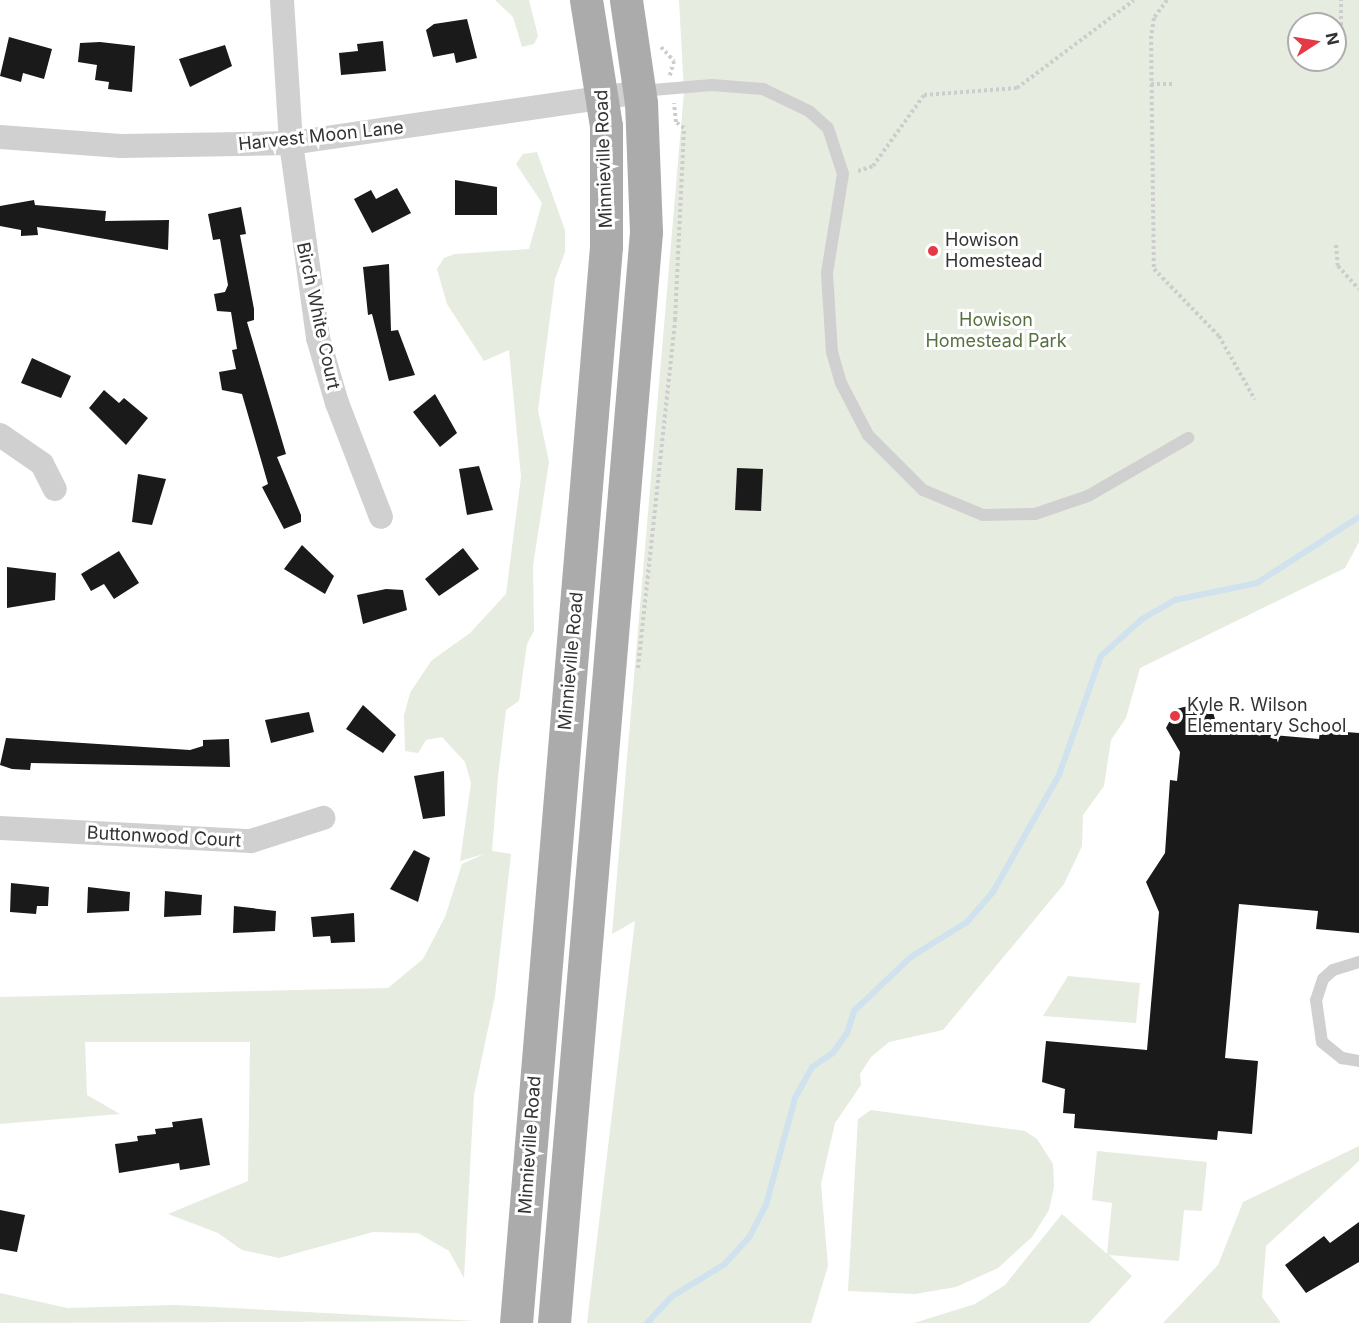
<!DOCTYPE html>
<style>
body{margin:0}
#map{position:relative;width:1359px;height:1323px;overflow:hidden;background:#fff;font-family:Inter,sans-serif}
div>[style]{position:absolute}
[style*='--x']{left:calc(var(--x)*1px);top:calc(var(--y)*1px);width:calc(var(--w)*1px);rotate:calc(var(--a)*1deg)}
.green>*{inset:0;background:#e6ecdf}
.stream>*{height:6px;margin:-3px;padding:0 3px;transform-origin:3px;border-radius:3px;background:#cfe2ee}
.building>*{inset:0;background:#1a1a1a}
.path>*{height:4px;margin-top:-2px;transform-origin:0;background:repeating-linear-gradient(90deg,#cdcdcd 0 3px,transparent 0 6px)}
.service>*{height:12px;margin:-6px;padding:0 6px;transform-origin:6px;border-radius:6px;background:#d0d0d0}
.minor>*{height:24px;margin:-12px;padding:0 12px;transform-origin:12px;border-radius:12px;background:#d0d0d0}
.primary>*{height:33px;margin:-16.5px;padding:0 16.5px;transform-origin:16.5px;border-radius:16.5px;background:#ababab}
.dots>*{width:16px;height:16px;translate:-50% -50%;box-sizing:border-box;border:3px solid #fff;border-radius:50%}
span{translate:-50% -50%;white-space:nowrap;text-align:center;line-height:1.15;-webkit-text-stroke:6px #fff;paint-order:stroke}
.street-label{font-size:18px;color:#333}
.poi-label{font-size:18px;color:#333}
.left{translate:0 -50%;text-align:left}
.park-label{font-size:18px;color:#56703f}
.north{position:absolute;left:1287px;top:12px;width:60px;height:60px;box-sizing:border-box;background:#fff;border:2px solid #adadad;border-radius:50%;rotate:78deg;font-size:16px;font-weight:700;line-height:24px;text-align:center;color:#333}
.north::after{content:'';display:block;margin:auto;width:21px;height:27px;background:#e63946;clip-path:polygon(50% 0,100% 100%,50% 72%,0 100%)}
</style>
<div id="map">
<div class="green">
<i style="clip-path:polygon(495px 0,529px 0,538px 36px,534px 44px,522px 47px,513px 17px)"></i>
<i style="clip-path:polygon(evenodd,679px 0,1359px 0,1359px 542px,1345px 568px,1140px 668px,1126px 718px,1111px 740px,1104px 786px,1083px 815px,1082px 846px,1064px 884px,943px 1030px,889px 1042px,871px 1057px,860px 1074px,861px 1085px,835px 1123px,821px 1184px,828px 1266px,811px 1323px,587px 1323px,635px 921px,612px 934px,684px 92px,679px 0,1299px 24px,1335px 24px,1335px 60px,1299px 60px,1299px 24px)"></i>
<i style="clip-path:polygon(537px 152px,565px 230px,565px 252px,555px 279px,538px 410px,549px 462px,533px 566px,534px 631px,527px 644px,519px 701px,506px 710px,498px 777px,492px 851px,511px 854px,495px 996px,474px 1095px,464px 1278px,449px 1251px,418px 1233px,373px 1232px,279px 1258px,242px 1250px,218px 1233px,168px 1214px,248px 1181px,250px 1042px,85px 1042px,87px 1095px,120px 1114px,0 1124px,0 997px,388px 988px,423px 959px,445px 917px,462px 864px,484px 854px,460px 861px,471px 783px,465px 762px,442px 737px,426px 740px,418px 753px,405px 751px,404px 715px,410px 693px,431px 661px,470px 633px,506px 594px,521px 477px,509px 350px,484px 361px,447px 304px,437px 269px,444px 258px,455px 254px,529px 249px,542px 203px,516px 164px,523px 154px)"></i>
<i style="clip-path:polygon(1068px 976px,1140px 983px,1136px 1023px,1043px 1016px)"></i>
<i style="clip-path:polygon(871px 1110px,1025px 1131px,1037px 1139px,1053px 1164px,1054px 1187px,1049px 1210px,1032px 1237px,998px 1268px,956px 1287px,915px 1294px,848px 1291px,858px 1119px)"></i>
<i style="clip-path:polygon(1359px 1146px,1359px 1161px,1266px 1246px,1262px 1297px,1281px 1323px,1163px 1323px,1218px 1265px,1243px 1202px)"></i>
<i style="clip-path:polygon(1097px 1151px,1207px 1162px,1202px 1211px,1184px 1210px,1179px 1261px,1109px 1255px,1132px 1276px,1089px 1323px,914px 1323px,975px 1304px,1005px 1285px,1062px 1214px,1107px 1254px,1112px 1203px,1092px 1200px)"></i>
<i style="clip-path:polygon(0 1293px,67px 1308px,176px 1305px,476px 1321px,0 1323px)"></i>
</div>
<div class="stream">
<i style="--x:647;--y:1323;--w:35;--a:-47"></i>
<i style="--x:671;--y:1297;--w:63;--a:-31.4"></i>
<i style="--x:725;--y:1264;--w:38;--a:-48"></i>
<i style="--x:750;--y:1236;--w:35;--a:-63"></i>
<i style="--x:766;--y:1205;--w:111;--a:-74.8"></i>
<i style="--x:795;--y:1098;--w:35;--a:-61"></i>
<i style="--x:812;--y:1067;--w:25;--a:-34"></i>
<i style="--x:833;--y:1053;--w:24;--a:-55"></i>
<i style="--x:847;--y:1033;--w:23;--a:-72"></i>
<i style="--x:854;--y:1011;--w:79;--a:-43.5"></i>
<i style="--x:911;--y:957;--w:66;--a:-32"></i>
<i style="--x:967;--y:922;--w:40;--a:-49"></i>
<i style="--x:993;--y:892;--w:134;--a:-60.6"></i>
<i style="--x:1059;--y:775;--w:126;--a:-70.6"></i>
<i style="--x:1101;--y:656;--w:55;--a:-42.1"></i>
<i style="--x:1142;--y:619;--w:38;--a:-30"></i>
<i style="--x:1175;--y:600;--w:84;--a:-11.7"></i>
<i style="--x:1257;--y:583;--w:121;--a:-32.9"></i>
</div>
<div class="building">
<i style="clip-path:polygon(467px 19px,477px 58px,456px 63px,454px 53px,433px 57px,426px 30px,434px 24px)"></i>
<i style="clip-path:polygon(9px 37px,52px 49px,44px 79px,23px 73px,21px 82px,0 76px)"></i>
<i style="clip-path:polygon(383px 41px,386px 71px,341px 75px,339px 53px,358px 51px,357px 44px)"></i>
<i style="clip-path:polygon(100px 42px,135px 46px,132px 92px,108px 89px,109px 82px,95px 80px,97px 65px,78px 62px,80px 43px)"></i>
<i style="clip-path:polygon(225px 45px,232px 66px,190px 87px,179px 59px)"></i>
<i style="clip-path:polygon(455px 180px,497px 187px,497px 215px,455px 215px)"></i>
<i style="clip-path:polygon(397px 188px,411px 213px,372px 233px,354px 199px,371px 190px,376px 199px)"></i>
<i style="clip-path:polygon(34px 200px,35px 205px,106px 211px,105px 221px,169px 220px,168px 250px,37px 227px,38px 235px,21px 236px,21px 230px,0 226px,0 206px)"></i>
<i style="clip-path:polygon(241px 207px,246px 234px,240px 235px,254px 309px,254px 320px,247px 322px,286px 454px,277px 457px,301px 515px,301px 522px,284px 529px,262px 487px,268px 484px,242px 394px,222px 390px,219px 372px,236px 369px,232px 350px,237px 349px,231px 312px,217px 311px,214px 294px,225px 292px,228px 285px,220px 239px,213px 240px,208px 214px)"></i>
<i style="clip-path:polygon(389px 264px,391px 331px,398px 330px,415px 375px,389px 381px,372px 314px,368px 315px,363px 267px)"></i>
<i style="clip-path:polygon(32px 358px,71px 376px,61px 398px,21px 383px)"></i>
<i style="clip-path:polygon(104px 390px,119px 403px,124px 398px,148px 418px,126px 445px,89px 408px)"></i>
<i style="clip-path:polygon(435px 394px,457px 433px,440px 447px,413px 412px)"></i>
<i style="clip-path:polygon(479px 466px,493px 510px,467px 515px,459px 469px)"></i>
<i style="clip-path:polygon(737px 468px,763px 469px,761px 511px,735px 510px)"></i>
<i style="clip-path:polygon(138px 474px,166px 479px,152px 525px,132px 522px)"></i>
<i style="clip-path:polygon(302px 545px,334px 576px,325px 594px,284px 569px)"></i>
<i style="clip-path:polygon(463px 548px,479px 569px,439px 596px,425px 579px)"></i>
<i style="clip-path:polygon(119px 551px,139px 583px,114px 599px,104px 584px,91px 591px,81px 574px)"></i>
<i style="clip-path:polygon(7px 567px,56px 573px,55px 600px,7px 608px)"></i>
<i style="clip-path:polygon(386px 589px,403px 590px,407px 610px,363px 624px,357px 595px)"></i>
<i style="clip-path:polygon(1196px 704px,1213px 712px,1218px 730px,1319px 739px,1320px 730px,1359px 733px,1359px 933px,1316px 929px,1318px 911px,1239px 904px,1225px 1058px,1258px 1061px,1252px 1134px,1218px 1131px,1217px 1140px,1074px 1128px,1075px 1114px,1063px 1113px,1065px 1089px,1042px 1082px,1046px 1041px,1147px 1050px,1159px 912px,1146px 882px,1165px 853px,1170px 780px,1177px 781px,1180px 752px,1166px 728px,1176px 709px)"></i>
<i style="clip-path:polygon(363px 705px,396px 735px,383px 753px,346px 729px)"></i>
<i style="clip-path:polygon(309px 712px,314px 732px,271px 743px,265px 720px)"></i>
<i style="clip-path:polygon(6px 738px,190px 750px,203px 746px,203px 740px,229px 739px,230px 767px,31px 763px,30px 770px,12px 769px,0 765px)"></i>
<i style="clip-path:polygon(444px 771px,445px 816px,423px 819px,414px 776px)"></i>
<i style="clip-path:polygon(414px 850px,430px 858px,418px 902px,390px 889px)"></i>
<i style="clip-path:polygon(11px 883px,49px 887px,48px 906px,37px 906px,36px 914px,10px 912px)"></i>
<i style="clip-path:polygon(88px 887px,130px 892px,129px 911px,87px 913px)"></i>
<i style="clip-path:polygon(165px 891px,202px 895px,201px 915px,164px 917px)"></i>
<i style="clip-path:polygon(234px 906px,276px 911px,275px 931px,233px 933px)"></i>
<i style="clip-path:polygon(354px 913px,355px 942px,331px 943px,330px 936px,313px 937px,311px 917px)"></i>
<i style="clip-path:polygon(202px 1118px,210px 1165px,180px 1170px,179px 1163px,119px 1173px,115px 1144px,138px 1141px,137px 1136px,156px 1134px,155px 1129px,173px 1127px,172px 1122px)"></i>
<i style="clip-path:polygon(0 1210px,25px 1215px,17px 1252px,0 1249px)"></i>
<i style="clip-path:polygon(1359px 1222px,1359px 1262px,1306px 1293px,1285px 1265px,1324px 1236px,1330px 1243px)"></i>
</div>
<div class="path">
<i style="--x:1167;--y:0;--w:22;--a:126"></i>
<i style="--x:1154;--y:18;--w:18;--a:99"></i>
<i style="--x:1151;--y:36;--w:233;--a:89.3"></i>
<i style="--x:1154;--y:269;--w:93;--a:45.9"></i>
<i style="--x:1219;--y:336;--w:73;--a:60.6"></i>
<i style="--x:1341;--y:25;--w:25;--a:-90"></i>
<i style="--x:661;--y:47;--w:19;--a:47"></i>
<i style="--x:674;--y:61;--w:15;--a:106"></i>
<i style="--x:1151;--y:84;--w:23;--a:0"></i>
<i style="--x:858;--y:171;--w:16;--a:-18"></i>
<i style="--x:873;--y:166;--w:87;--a:-54.3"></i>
<i style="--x:924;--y:95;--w:93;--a:-4.3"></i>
<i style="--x:1017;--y:88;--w:146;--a:-36.9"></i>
<i style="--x:1336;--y:245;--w:21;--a:85"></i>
<i style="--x:1338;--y:266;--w:31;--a:48"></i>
<i style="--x:638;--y:668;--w:350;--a:-83.9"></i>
<i style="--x:675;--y:320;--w:192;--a:-87.3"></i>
<i style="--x:684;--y:128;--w:10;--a:-143"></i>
<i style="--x:676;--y:122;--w:19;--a:-96"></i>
</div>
<div class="service">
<i style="--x:641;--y:91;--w:71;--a:-4.8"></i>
<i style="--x:712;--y:85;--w:51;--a:4.5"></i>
<i style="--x:763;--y:89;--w:51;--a:25.6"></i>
<i style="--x:809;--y:111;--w:25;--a:42"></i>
<i style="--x:828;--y:128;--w:48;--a:71.9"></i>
<i style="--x:843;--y:174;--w:100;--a:99.2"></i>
<i style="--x:827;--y:273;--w:79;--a:86.4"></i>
<i style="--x:832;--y:352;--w:32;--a:74"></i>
<i style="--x:841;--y:383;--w:59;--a:62.6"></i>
<i style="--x:868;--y:435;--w:78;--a:45"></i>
<i style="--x:923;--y:490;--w:65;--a:22.6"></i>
<i style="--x:983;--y:515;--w:52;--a:-1.1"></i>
<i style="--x:1035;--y:514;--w:56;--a:-18.8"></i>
<i style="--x:1088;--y:496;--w:116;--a:-30.1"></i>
<i style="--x:1359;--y:962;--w:27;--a:163"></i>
<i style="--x:1333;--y:970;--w:13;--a:138"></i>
<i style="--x:1323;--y:979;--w:22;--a:108"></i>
<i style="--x:1316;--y:1000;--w:42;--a:81.9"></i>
<i style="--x:1322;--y:1042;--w:26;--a:39"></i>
<i style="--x:1342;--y:1058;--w:17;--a:10"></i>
</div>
<div class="minor">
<i style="--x:282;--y:0;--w:143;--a:86.4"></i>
<i style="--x:291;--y:143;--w:197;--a:82.1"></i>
<i style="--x:318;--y:338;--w:68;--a:73.7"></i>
<i style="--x:337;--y:403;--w:122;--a:68.9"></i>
<i style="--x:0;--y:137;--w:121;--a:4.3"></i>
<i style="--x:121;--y:146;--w:170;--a:-1"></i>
<i style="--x:291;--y:143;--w:353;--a:-8.3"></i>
<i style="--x:0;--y:435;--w:51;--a:34.6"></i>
<i style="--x:42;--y:464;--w:28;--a:63"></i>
<i style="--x:0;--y:828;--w:251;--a:3"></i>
<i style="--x:251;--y:841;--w:76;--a:-17.7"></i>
</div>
<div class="primary">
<i style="--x:516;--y:1323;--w:1081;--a:-85.22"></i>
<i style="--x:606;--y:246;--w:120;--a:-90"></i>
<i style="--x:606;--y:126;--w:128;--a:-99"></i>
<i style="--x:554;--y:1323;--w:1095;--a:-85.18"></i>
<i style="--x:646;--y:232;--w:129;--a:-92.2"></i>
<i style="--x:641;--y:103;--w:104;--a:-98.3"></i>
</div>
<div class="dots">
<i style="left:933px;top:251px;background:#e63946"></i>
<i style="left:1175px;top:716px;background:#e63946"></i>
</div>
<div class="street-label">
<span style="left:321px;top:136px;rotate:-6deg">Harvest Moon Lane</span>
<span style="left:604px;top:159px;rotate:-92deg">Minnieville Road</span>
<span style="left:318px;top:316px;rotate:78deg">Birch White Court</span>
<span style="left:571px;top:661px;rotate:-85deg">Minnieville Road</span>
<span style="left:164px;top:837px;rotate:3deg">Buttonwood Court</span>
<span style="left:530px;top:1145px;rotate:-86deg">Minnieville Road</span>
</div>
<div class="poi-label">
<span class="left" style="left:945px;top:251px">Howison<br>Homestead</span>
<span class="left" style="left:1187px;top:716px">Kyle R. Wilson<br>Elementary School</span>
</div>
<div class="park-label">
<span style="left:996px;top:331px">Howison<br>Homestead Park</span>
</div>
<div class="north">N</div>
</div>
